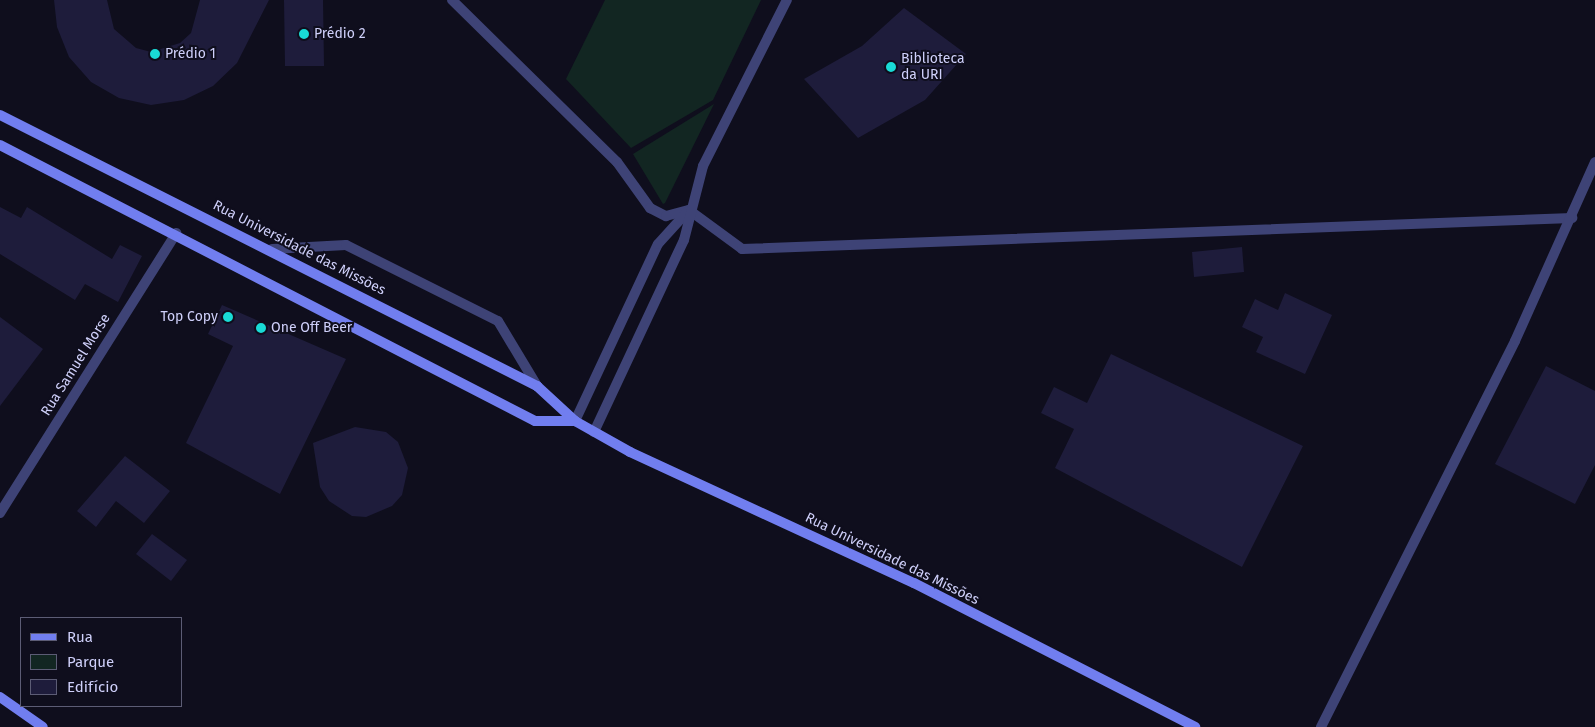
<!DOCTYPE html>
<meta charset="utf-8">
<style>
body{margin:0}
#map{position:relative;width:1595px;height:727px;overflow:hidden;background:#0f0e1d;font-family:"Fira Sans",sans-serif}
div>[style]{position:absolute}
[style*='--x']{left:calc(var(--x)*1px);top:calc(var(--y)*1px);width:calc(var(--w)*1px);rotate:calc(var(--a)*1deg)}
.green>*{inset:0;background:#122622}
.building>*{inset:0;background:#1e1c3b}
.lane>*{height:10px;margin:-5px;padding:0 5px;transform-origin:5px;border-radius:5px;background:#3e4376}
.street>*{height:10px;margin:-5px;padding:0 5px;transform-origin:5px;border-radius:5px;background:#3e4376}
.secondary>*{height:10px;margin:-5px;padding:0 5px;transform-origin:5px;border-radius:5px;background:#717eef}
.dots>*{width:14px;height:14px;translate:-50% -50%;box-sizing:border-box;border:2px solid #0f0e1d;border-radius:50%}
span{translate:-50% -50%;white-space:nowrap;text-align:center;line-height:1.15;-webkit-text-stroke:4px #0f0e1d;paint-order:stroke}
.poi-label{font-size:14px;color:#cfd0fa}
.left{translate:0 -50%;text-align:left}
.right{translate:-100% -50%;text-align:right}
.street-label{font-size:14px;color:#cfd0fa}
.legend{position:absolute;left:20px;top:617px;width:162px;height:90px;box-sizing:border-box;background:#0f0e1d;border:1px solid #5c5c75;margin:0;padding:6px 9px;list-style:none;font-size:15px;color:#cfd0fa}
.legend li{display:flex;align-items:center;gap:10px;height:25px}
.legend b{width:25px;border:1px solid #5c5c75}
</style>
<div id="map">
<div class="green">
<i style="clip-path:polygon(605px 0,761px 0,713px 100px,631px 148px,566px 79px)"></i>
<i style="clip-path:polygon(714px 104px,665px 203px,663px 204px,633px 154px)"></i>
</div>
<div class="building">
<i style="clip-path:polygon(54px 0,107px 0,114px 29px,136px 48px,151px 52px,180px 43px,191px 33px,200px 0,269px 0,237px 63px,213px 86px,184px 100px,151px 105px,119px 98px,91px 82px,69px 57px,57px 27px)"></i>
<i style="clip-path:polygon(284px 0,323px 0,324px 66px,285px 66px)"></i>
<i style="clip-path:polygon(904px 8px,966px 54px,925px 100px,858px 138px,804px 79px,862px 46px)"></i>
<i style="clip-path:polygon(0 207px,21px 218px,27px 207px,112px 259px,120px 245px,142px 256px,118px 302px,85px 284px,75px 300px,0 254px)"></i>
<i style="clip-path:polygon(1242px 247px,1244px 272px,1194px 277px,1192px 252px)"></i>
<i style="clip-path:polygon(1285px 293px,1332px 315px,1305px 374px,1256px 352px,1263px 337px,1242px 327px,1255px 299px,1278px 310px)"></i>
<i style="clip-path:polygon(222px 305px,346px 359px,280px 494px,186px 443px,233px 346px,208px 334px)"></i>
<i style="clip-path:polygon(0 317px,43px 349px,0 406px)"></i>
<i style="clip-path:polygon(1111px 354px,1303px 446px,1242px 567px,1055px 468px,1074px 429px,1041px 413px,1054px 387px,1087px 403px)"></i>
<i style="clip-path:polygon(1546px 366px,1595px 391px,1595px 465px,1575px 504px,1495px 464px)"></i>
<i style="clip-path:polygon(355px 427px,386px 432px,398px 442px,408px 468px,402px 495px,392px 506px,366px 517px,352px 516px,329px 501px,320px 487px,313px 443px)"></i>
<i style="clip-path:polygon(125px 456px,170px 491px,144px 523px,116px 501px,96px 527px,77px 511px)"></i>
<i style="clip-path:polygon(152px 534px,187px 560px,171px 581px,136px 554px)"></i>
</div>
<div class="lane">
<i style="--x:452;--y:0;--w:231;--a:44.5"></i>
<i style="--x:617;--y:162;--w:57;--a:54.3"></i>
<i style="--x:650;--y:208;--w:18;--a:27"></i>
<i style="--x:666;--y:216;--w:24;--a:-15"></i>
<i style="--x:689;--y:210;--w:66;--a:36.3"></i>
<i style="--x:742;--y:249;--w:831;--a:-2.14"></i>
<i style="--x:272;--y:249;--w:74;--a:-3.1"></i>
<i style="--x:346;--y:245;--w:170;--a:26.6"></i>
<i style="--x:498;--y:321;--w:76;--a:59"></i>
<i style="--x:575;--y:421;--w:195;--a:-64.9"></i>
<i style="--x:658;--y:244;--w:45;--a:-47.7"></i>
<i style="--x:594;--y:432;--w:212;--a:-64.9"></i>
<i style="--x:684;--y:240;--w:76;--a:-75.6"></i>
<i style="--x:703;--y:166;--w:186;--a:-63.2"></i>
<i style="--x:1321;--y:727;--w:432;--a:-63.3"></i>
<i style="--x:1515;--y:341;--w:196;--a:-65.9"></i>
</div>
<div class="street">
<i style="--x:0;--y:513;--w:331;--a:-57.8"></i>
</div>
<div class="secondary">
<i style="--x:0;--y:115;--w:602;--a:26.78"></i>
<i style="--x:537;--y:386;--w:52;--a:42.6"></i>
<i style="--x:575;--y:421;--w:63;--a:29.4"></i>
<i style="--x:630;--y:452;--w:313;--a:24.8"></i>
<i style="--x:914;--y:583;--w:316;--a:27.1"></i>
<i style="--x:0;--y:145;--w:602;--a:27.29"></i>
<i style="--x:535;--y:421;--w:40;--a:0"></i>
<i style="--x:0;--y:697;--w:52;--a:34.9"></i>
</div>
<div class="dots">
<i style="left:304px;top:34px;background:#19dbd6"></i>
<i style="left:155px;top:54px;background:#19dbd6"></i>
<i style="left:891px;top:67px;background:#19dbd6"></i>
<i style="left:228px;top:317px;background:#19dbd6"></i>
<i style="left:261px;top:328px;background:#19dbd6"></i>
</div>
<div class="poi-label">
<span class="left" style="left:314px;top:34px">Prédio 2</span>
<span class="left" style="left:165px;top:54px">Prédio 1</span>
<span class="left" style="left:901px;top:67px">Biblioteca<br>da URI</span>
<span class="right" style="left:218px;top:317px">Top Copy</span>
<span class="left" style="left:271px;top:328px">One Off Beer</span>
</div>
<div class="street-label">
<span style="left:299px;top:248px;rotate:27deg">Rua Universidade das Missões</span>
<span style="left:76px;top:365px;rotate:-58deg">Rua Samuel Morse</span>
<span style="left:892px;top:559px;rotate:26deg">Rua Universidade das Missões</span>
</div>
<ul class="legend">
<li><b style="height:6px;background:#717eef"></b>Rua</li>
<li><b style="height:14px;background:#122622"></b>Parque</li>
<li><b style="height:14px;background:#1e1c3b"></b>Edifício</li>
</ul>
</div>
